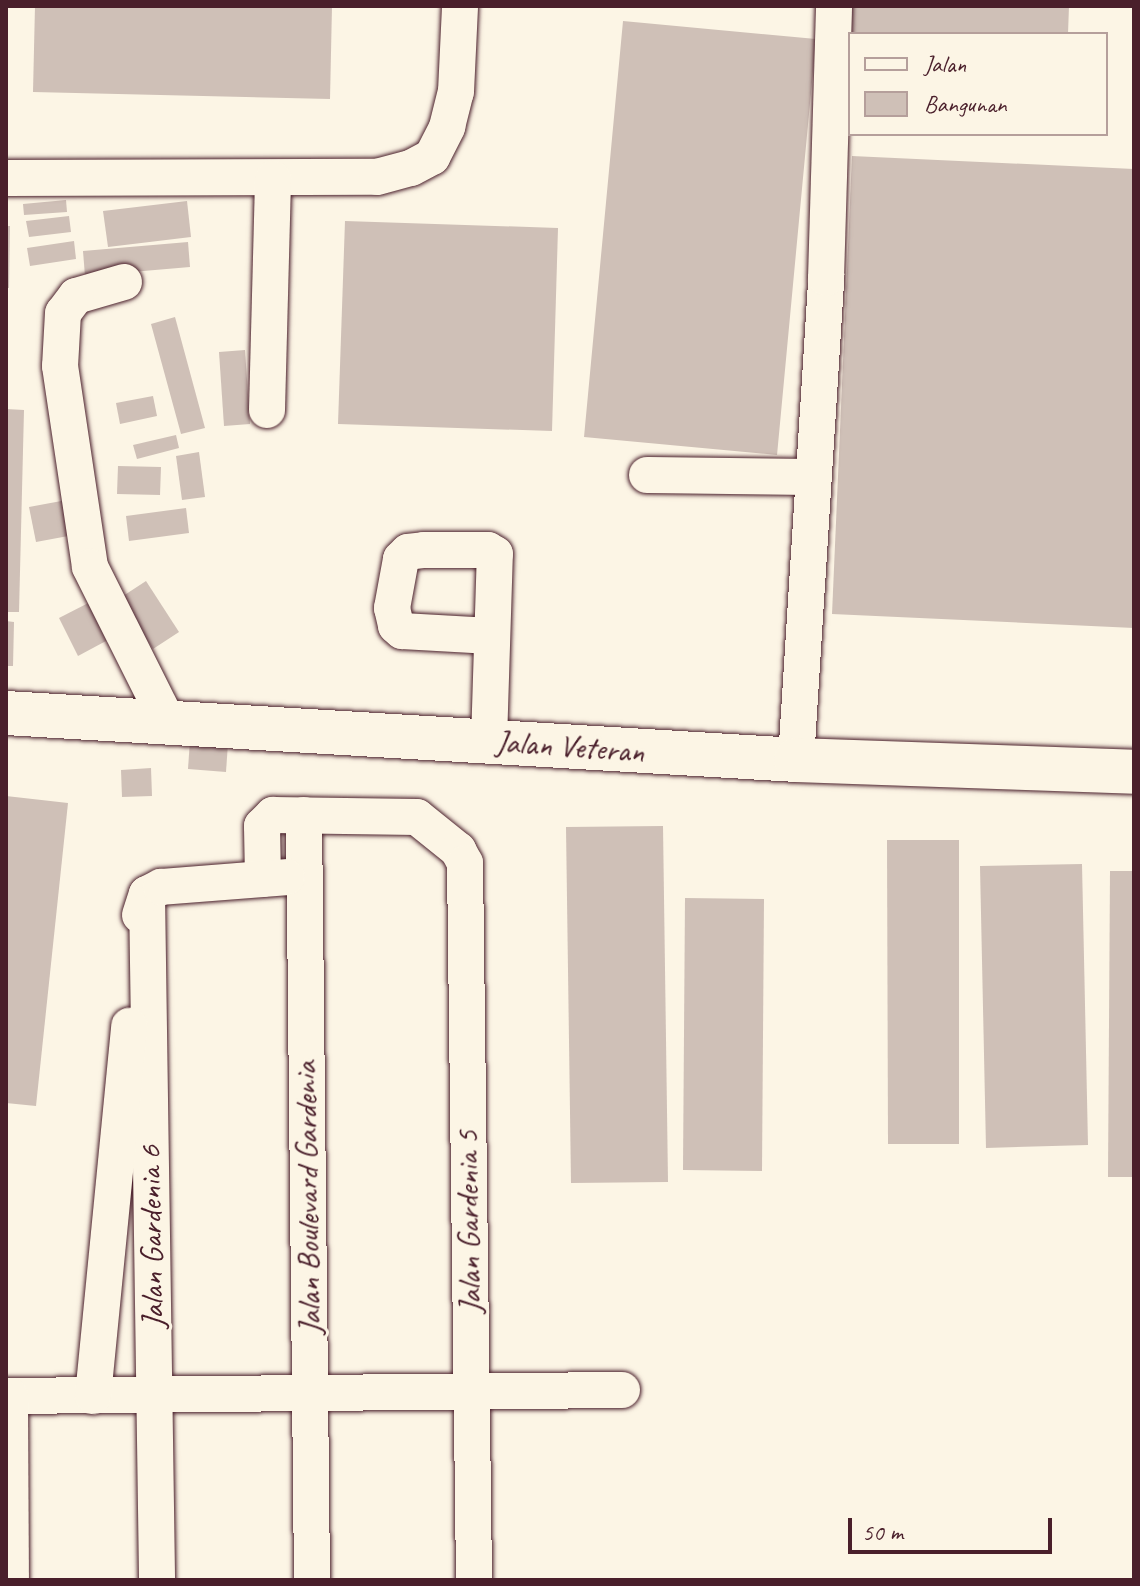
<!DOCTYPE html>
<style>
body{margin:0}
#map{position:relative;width:1140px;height:1586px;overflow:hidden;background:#fcf5e5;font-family:Caveat,sans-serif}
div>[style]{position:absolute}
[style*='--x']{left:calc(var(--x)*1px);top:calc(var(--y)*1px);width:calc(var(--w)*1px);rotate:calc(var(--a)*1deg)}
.building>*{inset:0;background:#cfc0b7}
.roads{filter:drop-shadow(0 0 2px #4a1f2b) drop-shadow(0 0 2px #4a1f2b)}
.minor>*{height:36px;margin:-18px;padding:0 18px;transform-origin:18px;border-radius:18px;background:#fcf5e5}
.major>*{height:44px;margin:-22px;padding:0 22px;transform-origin:22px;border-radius:22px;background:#fcf5e5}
span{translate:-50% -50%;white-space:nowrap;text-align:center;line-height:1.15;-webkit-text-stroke:6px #fcf5e5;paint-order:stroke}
.street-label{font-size:32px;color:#4a1f2b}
.frame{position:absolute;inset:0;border:8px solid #4a1f2b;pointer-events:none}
.legend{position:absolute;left:848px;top:32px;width:260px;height:104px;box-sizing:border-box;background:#fcf5e5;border:2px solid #b59f9b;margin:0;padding:10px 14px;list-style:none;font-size:24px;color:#4a1f2b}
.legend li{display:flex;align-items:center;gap:16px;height:40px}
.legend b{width:40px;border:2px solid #b59f9b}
.scale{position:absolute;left:848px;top:1518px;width:204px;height:36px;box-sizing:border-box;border:4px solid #4a1f2b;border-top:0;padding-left:10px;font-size:24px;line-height:28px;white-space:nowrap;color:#4a1f2b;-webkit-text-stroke:6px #fcf5e5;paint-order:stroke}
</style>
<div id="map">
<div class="building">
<i style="clip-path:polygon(35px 6px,332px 6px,330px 99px,33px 92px)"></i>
<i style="clip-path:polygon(845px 6px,1069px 6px,1068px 34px,850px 34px,850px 84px,843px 83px)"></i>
<i style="clip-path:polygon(623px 21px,816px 39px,777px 455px,584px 437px)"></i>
<i style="clip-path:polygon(852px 156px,1134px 169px,1134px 628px,832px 614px)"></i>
<i style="clip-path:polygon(66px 200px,67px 212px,24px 215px,23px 204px)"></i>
<i style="clip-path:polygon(187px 201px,191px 237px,108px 247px,103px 211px)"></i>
<i style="clip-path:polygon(69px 216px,71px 232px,29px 237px,26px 221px)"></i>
<i style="clip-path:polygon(345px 221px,558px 228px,552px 431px,338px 424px)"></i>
<i style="clip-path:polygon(6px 226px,10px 226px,9px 288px,6px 288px)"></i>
<i style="clip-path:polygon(74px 241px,76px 259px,30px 266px,27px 248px)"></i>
<i style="clip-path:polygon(188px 242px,190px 267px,85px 276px,83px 251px)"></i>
<i style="clip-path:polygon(175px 317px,205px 428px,181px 434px,151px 324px)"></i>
<i style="clip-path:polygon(245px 350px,250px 424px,224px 426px,219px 352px)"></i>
<i style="clip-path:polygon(153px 396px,157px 416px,120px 424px,116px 403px)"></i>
<i style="clip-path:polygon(6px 409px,24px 410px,19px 612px,6px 612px)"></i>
<i style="clip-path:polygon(176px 435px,179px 448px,137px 459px,133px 445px)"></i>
<i style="clip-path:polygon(199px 452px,205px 497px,182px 500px,176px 456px)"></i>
<i style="clip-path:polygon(118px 466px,161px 467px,160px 495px,117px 494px)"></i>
<i style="clip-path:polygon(72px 499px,79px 534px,36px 542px,29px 507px)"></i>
<i style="clip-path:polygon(186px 508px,189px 533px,129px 541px,126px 516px)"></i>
<i style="clip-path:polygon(146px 581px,179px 632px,153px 649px,120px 598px)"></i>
<i style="clip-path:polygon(100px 597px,119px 634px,78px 656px,59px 618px)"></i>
<i style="clip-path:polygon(6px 621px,14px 622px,13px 666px,6px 666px)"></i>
<i style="clip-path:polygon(190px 740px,228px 743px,226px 772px,188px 769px)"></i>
<i style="clip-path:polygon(151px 768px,152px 796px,122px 797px,121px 770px)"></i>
<i style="clip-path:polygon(6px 796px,68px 803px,36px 1106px,6px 1103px)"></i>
<i style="clip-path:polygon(663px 826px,668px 1182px,571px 1183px,566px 827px)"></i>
<i style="clip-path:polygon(887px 840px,959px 840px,959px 1144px,888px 1144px)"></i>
<i style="clip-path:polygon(1082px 864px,1088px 1145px,986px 1148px,980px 866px)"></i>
<i style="clip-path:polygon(1110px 871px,1134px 871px,1134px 1177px,1108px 1177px)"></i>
<i style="clip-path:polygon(685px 898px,764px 899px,762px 1171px,683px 1170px)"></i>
</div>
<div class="roads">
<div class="minor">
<i style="--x:6;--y:178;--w:371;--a:-0.2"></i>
<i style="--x:377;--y:177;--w:35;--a:-15"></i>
<i style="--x:411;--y:168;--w:24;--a:-28"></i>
<i style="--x:432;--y:157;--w:34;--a:-63"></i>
<i style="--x:447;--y:127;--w:36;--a:-76"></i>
<i style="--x:456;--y:92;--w:86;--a:-87.3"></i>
<i style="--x:124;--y:282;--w:50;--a:163.7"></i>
<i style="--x:76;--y:296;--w:21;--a:127"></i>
<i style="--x:63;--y:313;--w:53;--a:93.2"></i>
<i style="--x:60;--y:366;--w:203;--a:81.5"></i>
<i style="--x:90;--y:567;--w:174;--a:63.4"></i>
<i style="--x:267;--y:410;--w:231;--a:-88.5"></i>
<i style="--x:647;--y:475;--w:165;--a:0.7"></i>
<i style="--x:489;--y:741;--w:187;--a:-88.2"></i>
<i style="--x:495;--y:554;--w:8;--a:-150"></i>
<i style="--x:488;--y:550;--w:64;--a:180"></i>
<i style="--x:424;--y:550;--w:16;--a:173"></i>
<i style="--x:408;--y:552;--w:10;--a:135"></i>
<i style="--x:401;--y:559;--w:50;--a:100.4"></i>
<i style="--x:392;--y:608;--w:18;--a:77"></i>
<i style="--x:396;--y:626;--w:8;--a:40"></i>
<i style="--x:402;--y:631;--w:89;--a:3.2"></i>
<i style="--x:796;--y:760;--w:483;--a:-86.4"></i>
<i style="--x:826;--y:278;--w:272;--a:-88.3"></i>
<i style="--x:304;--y:815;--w:765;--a:89.4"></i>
<i style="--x:263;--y:879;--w:53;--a:-91.1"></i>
<i style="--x:262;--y:826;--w:16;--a:-45"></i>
<i style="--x:273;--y:815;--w:144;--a:0.8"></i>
<i style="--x:417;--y:817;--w:53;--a:38.8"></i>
<i style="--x:458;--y:850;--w:15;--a:62"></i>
<i style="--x:465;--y:863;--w:717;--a:89.28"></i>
<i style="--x:147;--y:894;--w:686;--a:89.16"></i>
<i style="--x:140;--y:915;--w:22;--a:-72"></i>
<i style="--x:147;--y:894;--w:16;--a:-27"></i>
<i style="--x:161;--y:887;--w:126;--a:-4.5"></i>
<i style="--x:6;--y:1396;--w:616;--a:-0.56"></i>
<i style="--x:10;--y:1396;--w:184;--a:89.7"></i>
<i style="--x:93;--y:1396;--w:372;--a:-84.4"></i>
</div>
<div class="major">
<i style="--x:6;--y:713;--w:791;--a:3.4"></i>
<i style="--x:796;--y:760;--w:338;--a:2"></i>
</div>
</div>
<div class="street-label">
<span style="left:570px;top:747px;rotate:4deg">Jalan Veteran</span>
<span style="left:308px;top:1198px;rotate:-91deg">Jalan Boulevard Gardenia</span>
<span style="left:469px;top:1222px;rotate:-91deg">Jalan Gardenia 5</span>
<span style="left:152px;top:1237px;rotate:-91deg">Jalan Gardenia 6</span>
</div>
<div class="frame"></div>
<ul class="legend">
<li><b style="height:10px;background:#fcf5e5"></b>Jalan</li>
<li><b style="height:22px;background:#cfc0b7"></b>Bangunan</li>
</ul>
<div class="scale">50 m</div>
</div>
